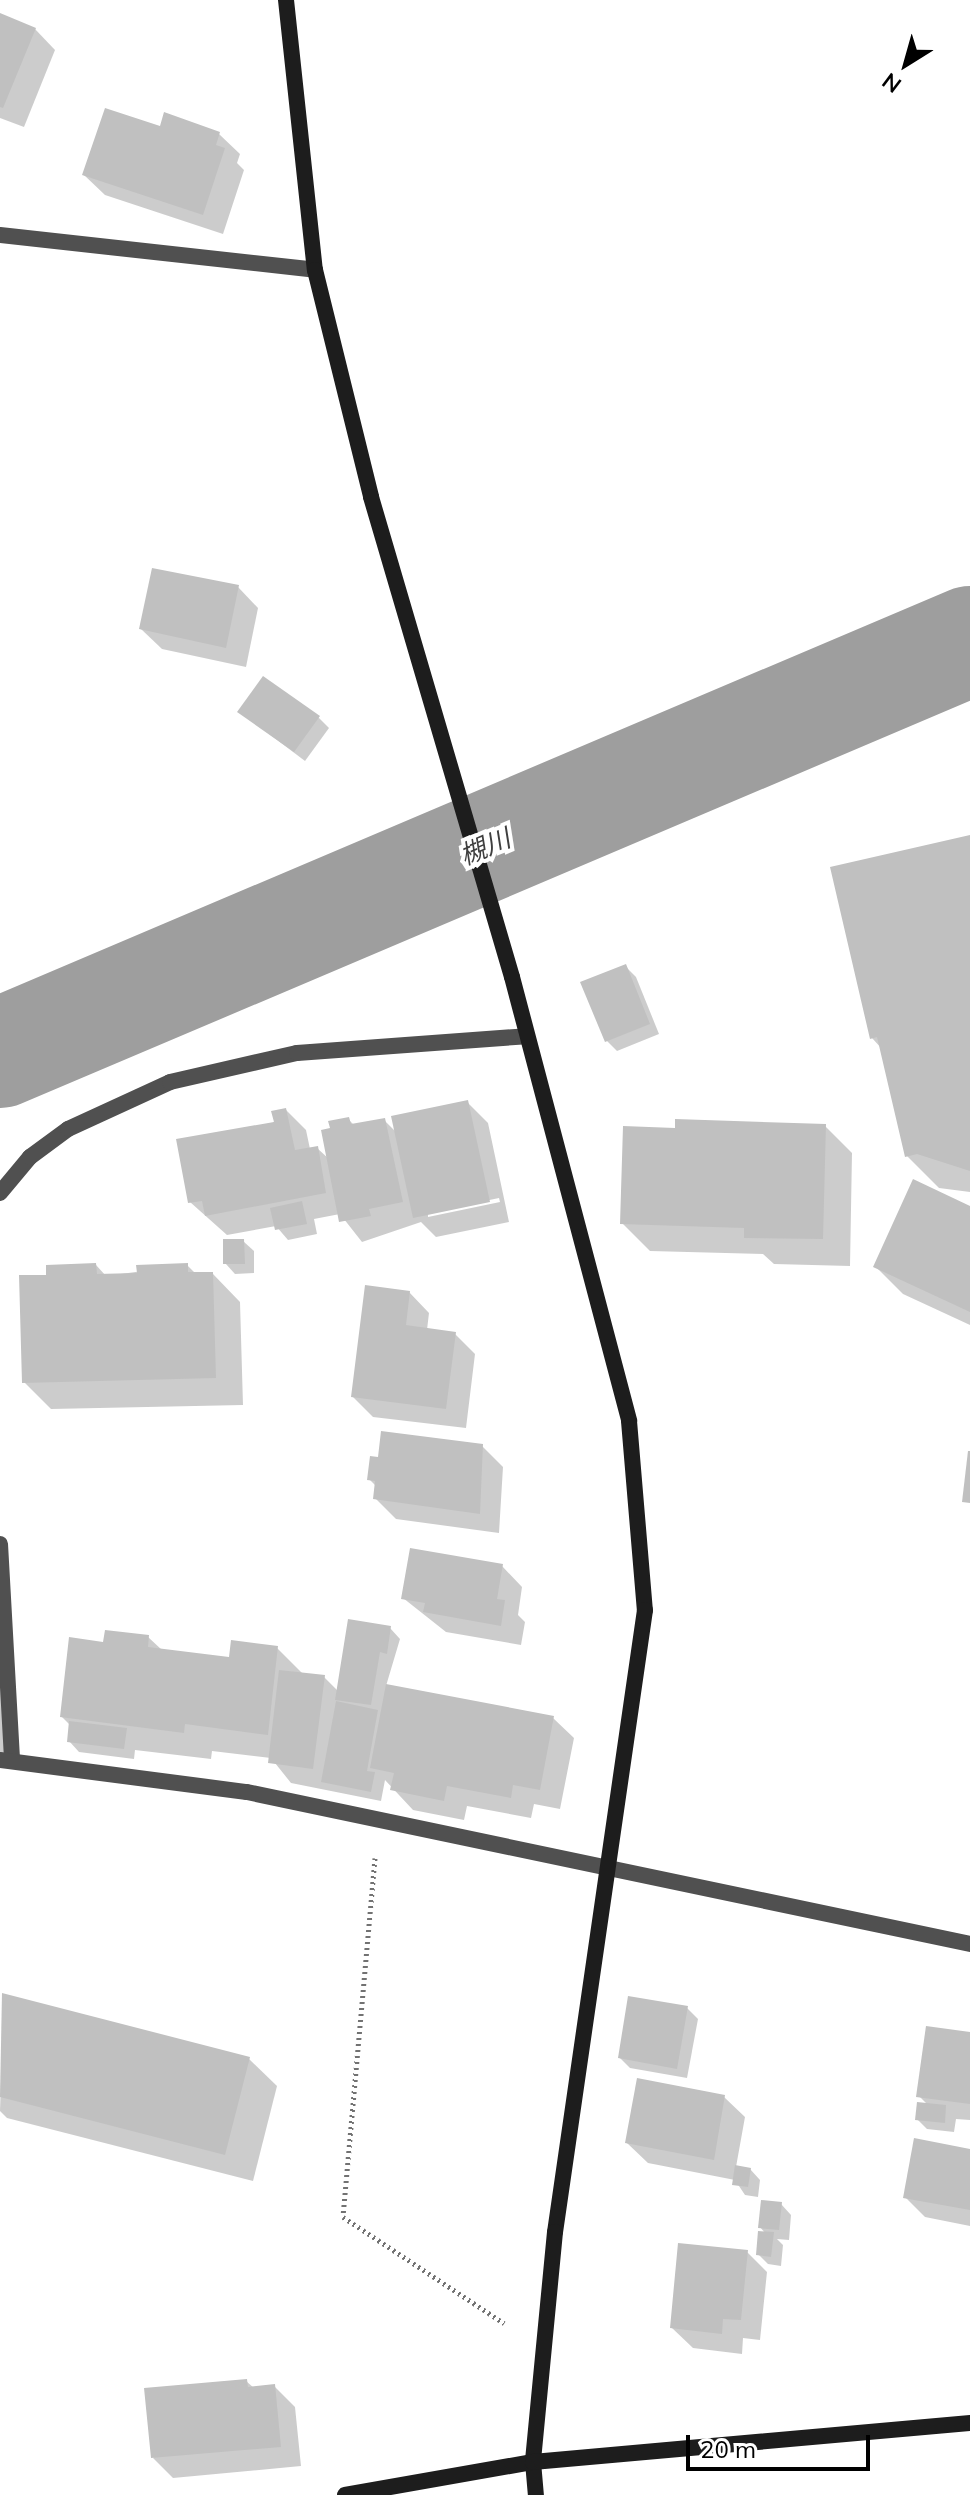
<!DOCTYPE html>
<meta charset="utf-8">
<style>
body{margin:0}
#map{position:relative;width:970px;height:2495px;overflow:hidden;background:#fff;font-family:Mulish,"Noto Sans JP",sans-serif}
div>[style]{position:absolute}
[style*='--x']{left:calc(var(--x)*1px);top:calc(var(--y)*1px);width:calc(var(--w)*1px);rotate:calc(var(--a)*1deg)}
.shadow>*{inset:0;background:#0003}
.river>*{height:110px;margin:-55px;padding:0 55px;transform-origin:55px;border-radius:55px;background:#9e9e9e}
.building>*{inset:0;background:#c0c0c0}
.path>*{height:5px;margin-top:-2.5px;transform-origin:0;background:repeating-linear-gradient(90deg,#727272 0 2px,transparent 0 6px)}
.street>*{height:16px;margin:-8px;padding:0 8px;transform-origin:8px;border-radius:8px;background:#505050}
.secondary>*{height:16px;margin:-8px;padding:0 8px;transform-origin:8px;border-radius:8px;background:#1d1d1d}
span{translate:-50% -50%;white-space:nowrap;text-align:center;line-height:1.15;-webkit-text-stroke:8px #fff;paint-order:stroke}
.water-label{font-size:26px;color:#3f3f3f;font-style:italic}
.north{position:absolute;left:866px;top:24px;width:80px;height:80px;-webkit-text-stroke:6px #fff;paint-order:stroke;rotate:217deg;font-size:22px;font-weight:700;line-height:32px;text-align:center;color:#000}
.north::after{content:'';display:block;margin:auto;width:28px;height:36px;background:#000;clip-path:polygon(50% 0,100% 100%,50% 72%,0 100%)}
.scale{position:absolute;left:686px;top:2435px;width:184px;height:36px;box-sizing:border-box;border:4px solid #000;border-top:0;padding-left:10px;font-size:24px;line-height:28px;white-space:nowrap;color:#000;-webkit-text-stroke:6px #fff;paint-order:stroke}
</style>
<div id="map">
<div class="shadow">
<i style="clip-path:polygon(0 15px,35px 29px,55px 50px,24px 127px,0 118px)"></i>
<i style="clip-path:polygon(161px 129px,219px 134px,240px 154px,237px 163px,244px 170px,223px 234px,105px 195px,84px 175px)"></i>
<i style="clip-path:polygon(238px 587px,258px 608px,246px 667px,162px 649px,141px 629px)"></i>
<i style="clip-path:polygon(240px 712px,318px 717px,329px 728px,305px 761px)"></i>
<i style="clip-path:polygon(970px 837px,970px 1192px,939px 1188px,907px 1156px,882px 1049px,872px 1038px)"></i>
<i style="clip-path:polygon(626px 967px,636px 977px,659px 1034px,617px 1051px,606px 1040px)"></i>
<i style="clip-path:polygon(evenodd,467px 1102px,488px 1123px,509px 1222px,436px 1237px,421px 1222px,362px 1242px,340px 1214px,314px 1219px,317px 1234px,288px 1240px,276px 1226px,227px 1235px,190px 1202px,286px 1110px,306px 1130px,310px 1149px,317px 1148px,329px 1159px,348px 1119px,355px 1126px,384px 1120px,397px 1133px,467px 1102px,499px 1198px,500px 1202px,428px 1217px,428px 1213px,499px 1198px)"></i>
<i style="clip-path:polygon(825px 1126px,852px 1153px,850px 1266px,774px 1264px,763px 1254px,650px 1251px,622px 1223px,677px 1130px)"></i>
<i style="clip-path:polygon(970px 1208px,970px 1325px,903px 1294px,875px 1266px)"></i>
<i style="clip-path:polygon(243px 1241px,254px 1251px,254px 1273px,235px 1274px,225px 1263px)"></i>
<i style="clip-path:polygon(96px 1265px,106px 1276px,187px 1265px,196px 1274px,213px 1274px,240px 1302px,243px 1405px,51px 1409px,24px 1382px,48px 1277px)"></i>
<i style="clip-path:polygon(409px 1292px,429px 1313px,427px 1330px,455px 1334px,475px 1354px,466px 1428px,373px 1417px,353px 1397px)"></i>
<i style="clip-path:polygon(482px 1446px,503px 1467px,499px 1533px,396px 1519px,375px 1498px,377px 1487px,370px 1480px)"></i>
<i style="clip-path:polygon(502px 1566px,522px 1587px,518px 1615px,525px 1622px,521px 1645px,446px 1632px,403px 1598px)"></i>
<i style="clip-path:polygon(0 1627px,12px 1758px,0 1759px)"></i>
<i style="clip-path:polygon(390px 1628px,400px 1639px,386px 1686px,553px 1718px,574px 1738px,560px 1809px,534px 1804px,531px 1818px,467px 1806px,464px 1820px,413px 1810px,385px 1780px,381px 1801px,291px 1783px,271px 1758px,212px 1751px,211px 1759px,135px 1750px,134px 1759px,79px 1752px,69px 1741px,70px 1725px,62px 1717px,105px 1645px,148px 1637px,162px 1650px,231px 1659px,277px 1648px,304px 1675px,324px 1677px,339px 1692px)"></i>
<i style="clip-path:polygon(4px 1995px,249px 2059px,277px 2086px,253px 2181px,7px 2118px,0 2111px)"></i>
<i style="clip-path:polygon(687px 2008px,698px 2019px,687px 2078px,630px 2068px,620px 2058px)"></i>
<i style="clip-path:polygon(970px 2034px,970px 2120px,956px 2119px,954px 2132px,927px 2129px,917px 2119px,928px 2105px,919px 2096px)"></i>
<i style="clip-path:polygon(724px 2097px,745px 2117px,736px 2167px,750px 2169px,760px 2180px,758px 2197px,745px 2195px,735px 2180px,648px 2163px,627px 2143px)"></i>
<i style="clip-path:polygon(970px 2151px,970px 2226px,925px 2217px,905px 2197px)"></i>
<i style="clip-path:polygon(781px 2204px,791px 2215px,789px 2240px,777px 2239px,783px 2245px,781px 2266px,768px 2264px,758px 2254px,766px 2234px,760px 2227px)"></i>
<i style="clip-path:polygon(747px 2252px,767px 2272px,760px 2340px,743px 2338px,742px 2354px,693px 2348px,672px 2328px)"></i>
<i style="clip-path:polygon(246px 2381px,254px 2388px,274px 2386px,295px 2407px,301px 2466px,173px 2478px,153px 2458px)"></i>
</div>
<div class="river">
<i style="--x:0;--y:1053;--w:1054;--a:-23.01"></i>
</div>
<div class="building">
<i style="clip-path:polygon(0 13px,36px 28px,3px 108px,0 107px)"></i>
<i style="clip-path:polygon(105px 108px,160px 126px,164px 112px,220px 132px,216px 145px,225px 148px,203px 215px,82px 175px)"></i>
<i style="clip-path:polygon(152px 568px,239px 585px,226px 648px,139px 629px)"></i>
<i style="clip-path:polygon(263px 676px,320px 716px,294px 752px,237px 712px)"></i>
<i style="clip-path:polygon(970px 835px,970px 1171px,917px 1154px,905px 1157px,877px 1037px,870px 1039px,830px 867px)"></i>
<i style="clip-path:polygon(626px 964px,650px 1024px,605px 1042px,580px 982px)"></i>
<i style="clip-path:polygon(468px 1100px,490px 1202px,413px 1218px,391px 1116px)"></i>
<i style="clip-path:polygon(286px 1108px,295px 1150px,318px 1146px,326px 1193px,205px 1216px,202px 1201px,188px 1203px,176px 1139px,274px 1122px,271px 1111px)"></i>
<i style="clip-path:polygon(349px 1117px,351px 1124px,385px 1118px,403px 1202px,369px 1209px,371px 1216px,339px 1222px,321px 1130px,330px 1128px,328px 1121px)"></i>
<i style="clip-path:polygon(675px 1119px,826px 1124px,823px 1239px,744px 1238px,744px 1228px,620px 1224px,623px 1126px,675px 1128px)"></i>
<i style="clip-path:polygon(913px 1179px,970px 1206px,970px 1312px,873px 1267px)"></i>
<i style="clip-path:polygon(302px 1201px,307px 1224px,275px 1230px,270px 1208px)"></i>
<i style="clip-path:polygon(223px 1239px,244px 1239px,245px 1264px,223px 1264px)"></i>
<i style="clip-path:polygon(96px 1263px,97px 1274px,137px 1273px,136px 1265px,188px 1263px,188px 1272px,213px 1272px,216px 1378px,22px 1383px,19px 1275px,46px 1275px,46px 1265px)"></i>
<i style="clip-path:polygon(365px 1285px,410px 1291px,406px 1325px,456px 1332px,446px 1409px,351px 1397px)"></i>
<i style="clip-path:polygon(381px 1431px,483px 1444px,480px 1514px,373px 1499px,375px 1481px,367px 1480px,370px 1456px,378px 1457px)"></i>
<i style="clip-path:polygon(968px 1451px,970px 1451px,970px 1503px,962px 1502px)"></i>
<i style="clip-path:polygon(410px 1548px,503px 1564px,497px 1599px,505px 1600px,501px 1626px,423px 1612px,425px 1603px,401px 1599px)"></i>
<i style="clip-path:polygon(348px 1619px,391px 1626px,387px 1654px,380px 1652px,371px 1705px,335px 1700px)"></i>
<i style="clip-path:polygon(105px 1630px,149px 1635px,148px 1647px,229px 1657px,231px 1640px,278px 1646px,268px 1735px,185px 1724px,184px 1733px,60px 1717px,69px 1637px,103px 1642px)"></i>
<i style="clip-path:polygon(279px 1670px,325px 1675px,313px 1769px,268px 1763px)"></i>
<i style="clip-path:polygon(386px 1684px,554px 1716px,540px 1790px,513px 1785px,511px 1798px,447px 1786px,444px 1801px,390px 1790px,394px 1773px,370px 1768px)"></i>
<i style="clip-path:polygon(336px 1701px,378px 1710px,367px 1771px,375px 1772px,371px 1792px,321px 1782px)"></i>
<i style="clip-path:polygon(69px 1721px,127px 1728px,124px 1749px,67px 1742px)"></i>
<i style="clip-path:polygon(2px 1993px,250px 2057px,225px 2155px,0 2097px)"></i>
<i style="clip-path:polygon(628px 1996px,688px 2006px,677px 2069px,618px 2058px)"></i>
<i style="clip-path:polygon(926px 2026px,970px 2032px,970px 2104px,916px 2097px)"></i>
<i style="clip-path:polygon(637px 2078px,725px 2095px,714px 2160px,625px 2143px)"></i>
<i style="clip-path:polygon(917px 2102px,946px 2105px,945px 2123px,915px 2120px)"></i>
<i style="clip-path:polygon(914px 2138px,970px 2149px,970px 2210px,903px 2198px)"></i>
<i style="clip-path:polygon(735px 2165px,751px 2168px,748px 2187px,732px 2185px)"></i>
<i style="clip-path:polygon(761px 2200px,782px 2202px,779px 2230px,758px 2228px)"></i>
<i style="clip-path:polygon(758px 2231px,774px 2232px,771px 2257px,756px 2255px)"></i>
<i style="clip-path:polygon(678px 2243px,748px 2250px,741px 2320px,723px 2319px,722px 2334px,670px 2328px)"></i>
<i style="clip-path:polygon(247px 2379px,248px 2387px,275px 2384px,281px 2447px,151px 2458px,144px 2388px)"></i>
</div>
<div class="path">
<i style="--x:375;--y:1858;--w:360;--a:95.1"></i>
<i style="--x:343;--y:2217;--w:193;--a:33.4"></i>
</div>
<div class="street">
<i style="--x:0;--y:235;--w:317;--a:6.3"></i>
<i style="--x:0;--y:1193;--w:47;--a:-50.2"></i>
<i style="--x:30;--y:1157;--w:47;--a:-36.4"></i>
<i style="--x:68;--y:1129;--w:112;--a:-24.7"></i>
<i style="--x:170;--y:1082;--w:130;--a:-12.9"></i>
<i style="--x:297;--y:1053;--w:230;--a:-4.2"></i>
<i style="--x:0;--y:1544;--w:217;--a:86.8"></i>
<i style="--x:0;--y:1760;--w:249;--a:7.4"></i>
<i style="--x:247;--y:1792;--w:739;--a:11.87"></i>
</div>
<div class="secondary">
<i style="--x:286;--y:0;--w:272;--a:83.9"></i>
<i style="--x:315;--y:270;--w:234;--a:76.1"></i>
<i style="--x:371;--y:497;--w:500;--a:73.63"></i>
<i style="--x:512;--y:977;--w:459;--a:75.2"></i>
<i style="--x:629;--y:1421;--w:190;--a:85.2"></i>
<i style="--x:645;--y:1610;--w:628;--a:98.23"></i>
<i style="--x:555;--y:2232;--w:231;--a:95.5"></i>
<i style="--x:533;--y:2462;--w:33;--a:85"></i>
<i style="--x:345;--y:2495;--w:191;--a:-10"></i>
<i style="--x:533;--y:2462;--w:439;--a:-5.1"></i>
</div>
<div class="water-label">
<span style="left:485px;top:847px;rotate:-23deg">槻川</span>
</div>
<div class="north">N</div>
<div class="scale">20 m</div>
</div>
